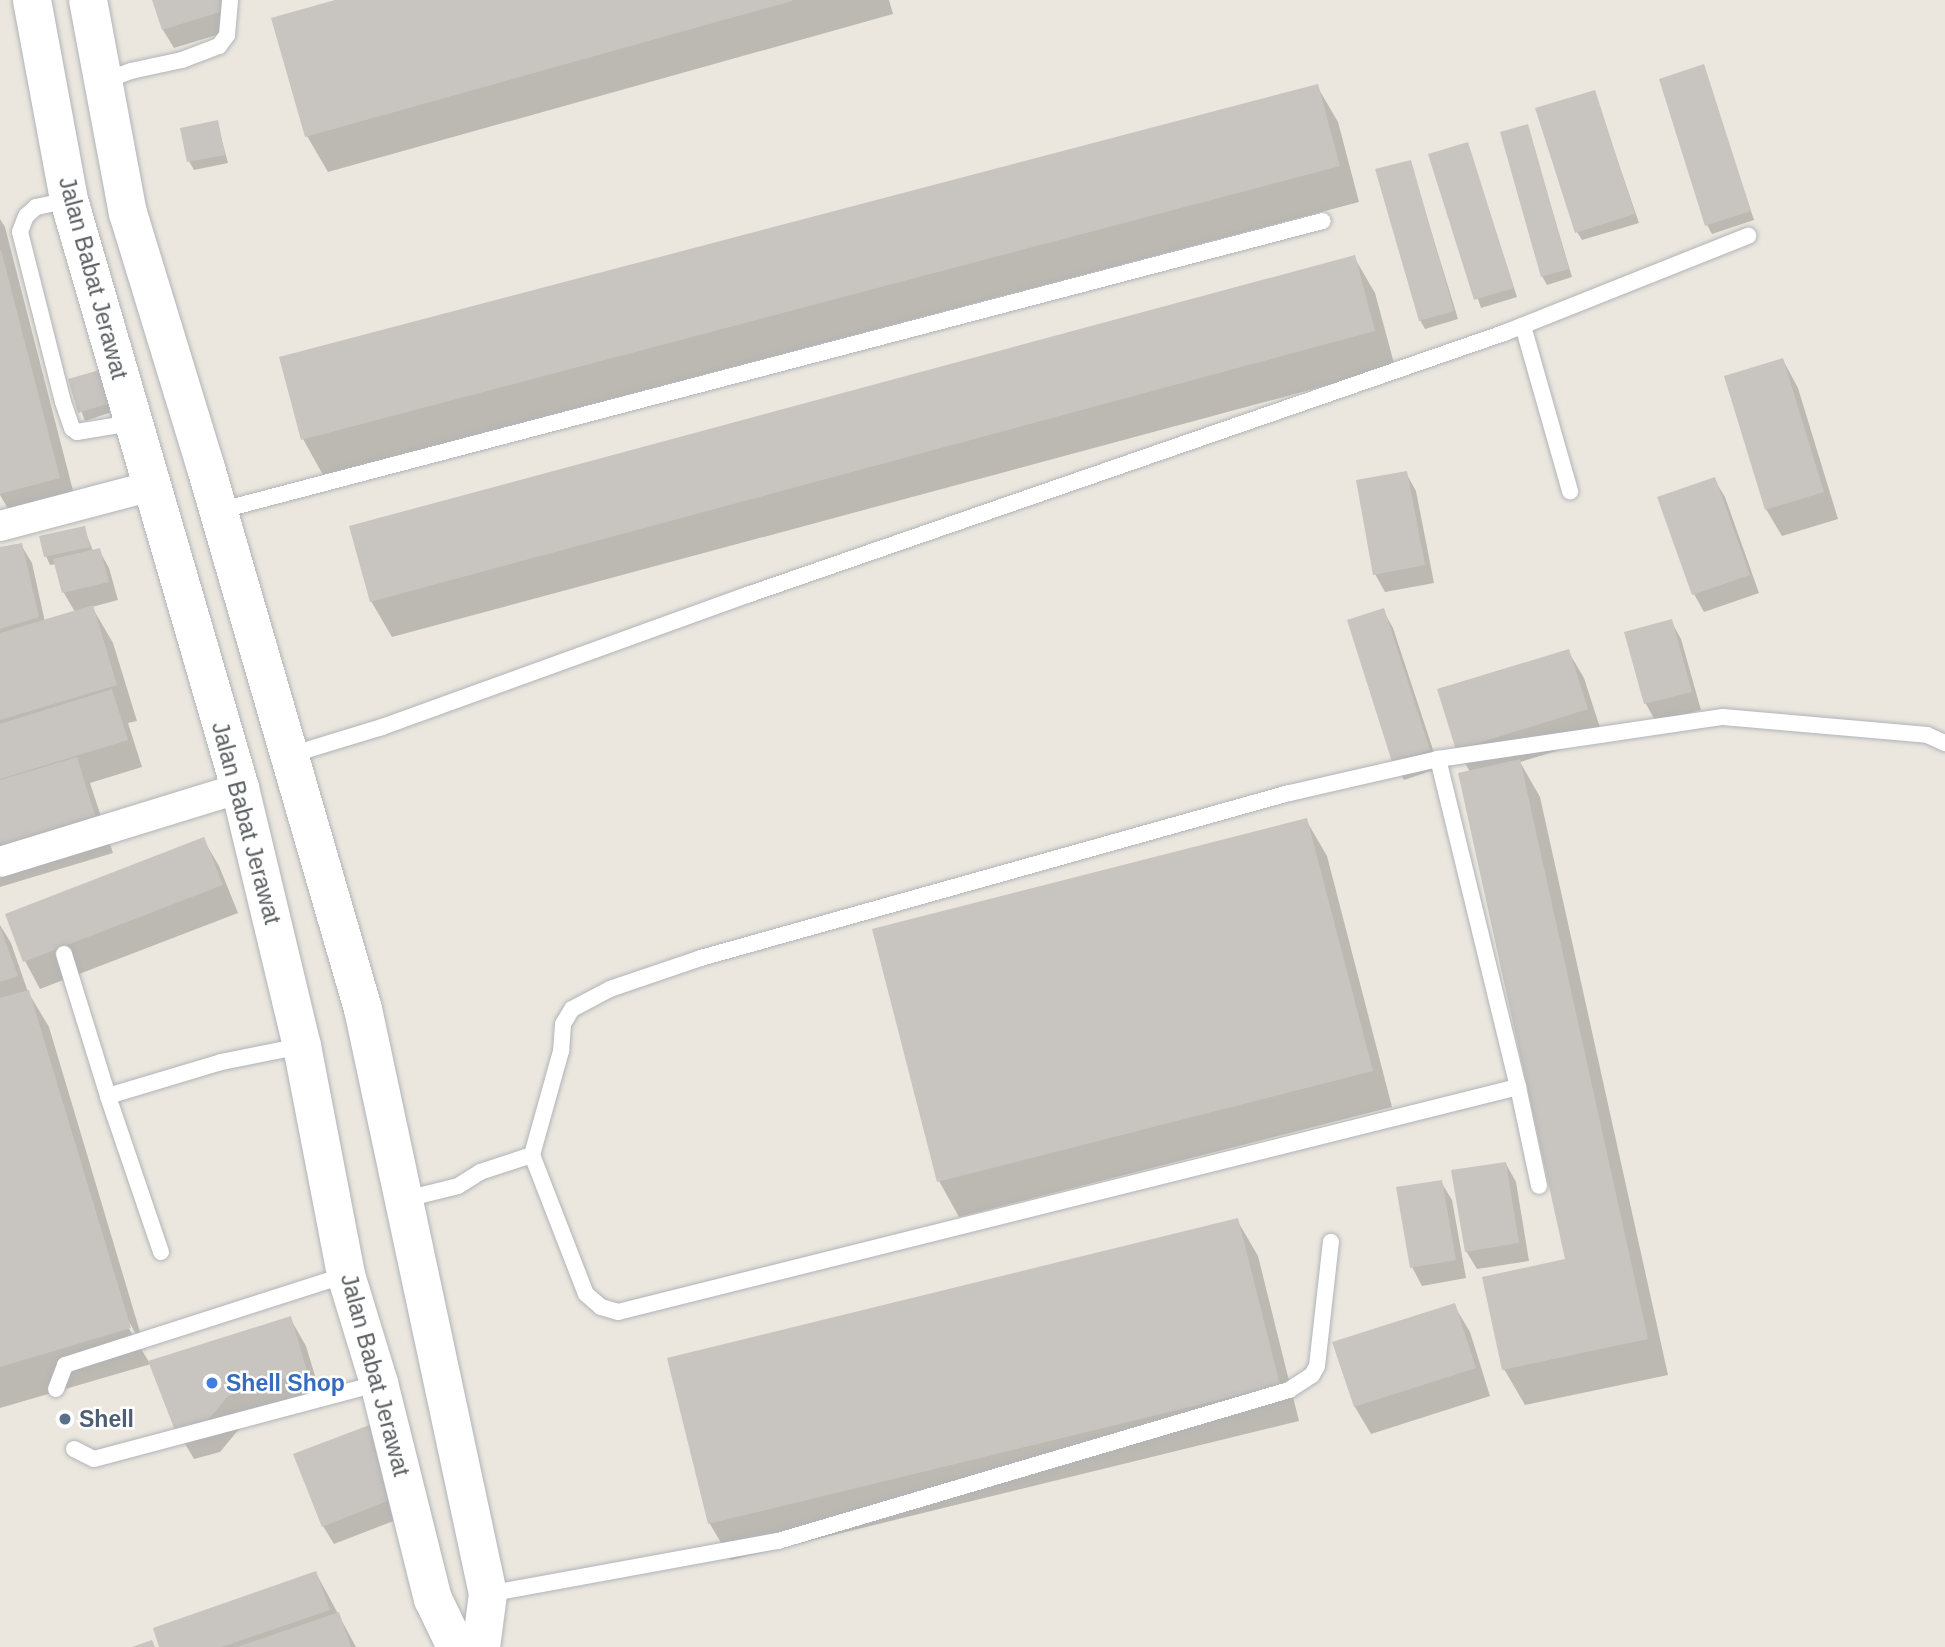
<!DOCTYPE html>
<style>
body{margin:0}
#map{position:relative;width:1945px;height:1647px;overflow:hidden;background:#ebe7df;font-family:Arial,sans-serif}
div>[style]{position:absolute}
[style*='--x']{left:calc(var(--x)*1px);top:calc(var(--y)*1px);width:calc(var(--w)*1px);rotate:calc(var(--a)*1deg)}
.shadow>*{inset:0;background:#0003}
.building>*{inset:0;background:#c8c4bf}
.roads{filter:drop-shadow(0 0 2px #b0b4b7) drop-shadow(0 0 2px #b0b4b7)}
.service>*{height:16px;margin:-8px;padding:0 8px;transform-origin:8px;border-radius:8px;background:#fff}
.minor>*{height:30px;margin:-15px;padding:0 15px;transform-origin:15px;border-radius:15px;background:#fff}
.secondary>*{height:38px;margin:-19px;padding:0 19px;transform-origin:19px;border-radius:19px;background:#fff}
.dots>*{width:19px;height:19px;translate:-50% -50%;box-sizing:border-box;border:4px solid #fff;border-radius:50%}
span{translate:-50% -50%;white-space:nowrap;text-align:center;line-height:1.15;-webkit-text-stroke:5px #fff;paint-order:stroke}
.street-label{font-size:23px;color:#585d60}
.shop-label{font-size:23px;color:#366cbe;font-weight:700}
.left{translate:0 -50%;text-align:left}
.service-label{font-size:23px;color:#4e5e75;font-weight:700}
</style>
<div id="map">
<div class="shadow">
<i style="clip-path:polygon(154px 0,227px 0,236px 29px,174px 48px,163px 30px)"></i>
<i style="clip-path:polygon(341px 0,889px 0,893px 14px,328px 172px,307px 136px)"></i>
<i style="clip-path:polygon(1703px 67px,1754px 220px,1712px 234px,1707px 225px)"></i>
<i style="clip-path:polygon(1317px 86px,1338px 122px,1359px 202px,323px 475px,303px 439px)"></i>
<i style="clip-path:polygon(1594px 92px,1639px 223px,1582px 240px,1577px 232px)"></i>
<i style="clip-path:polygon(217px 122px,228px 163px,194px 170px,189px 161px)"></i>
<i style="clip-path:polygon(1527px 126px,1572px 277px,1547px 285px,1542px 276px)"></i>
<i style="clip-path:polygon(1467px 144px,1517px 297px,1481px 308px,1430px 155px)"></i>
<i style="clip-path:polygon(1410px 162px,1458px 319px,1425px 329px,1420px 320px)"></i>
<i style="clip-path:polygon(0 219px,5px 227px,79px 514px,20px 529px,0 495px)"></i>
<i style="clip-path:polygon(1354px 257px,1375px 293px,1395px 367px,392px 637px,371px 601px)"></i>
<i style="clip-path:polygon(1783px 360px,1798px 388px,1838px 519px,1782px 536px,1766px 509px)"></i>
<i style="clip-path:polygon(70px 381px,124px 408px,85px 421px)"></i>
<i style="clip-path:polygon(1406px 473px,1416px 491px,1434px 583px,1385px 592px,1375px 574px)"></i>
<i style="clip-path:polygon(1714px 479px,1725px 497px,1759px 593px,1704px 612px,1694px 594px)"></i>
<i style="clip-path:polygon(84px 528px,93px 551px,99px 550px,109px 568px,118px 600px,92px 607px,113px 643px,137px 721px,128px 723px,142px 767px,90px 783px,113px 853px,0 887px,0 549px,21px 545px,32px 563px,45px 622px,75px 612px,64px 593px,56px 564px,50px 565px,46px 556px)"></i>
<i style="clip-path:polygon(1383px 610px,1393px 628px,1439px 768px,1404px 780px,1394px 762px)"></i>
<i style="clip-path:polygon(1671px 621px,1681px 639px,1701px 710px,1656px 722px,1646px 704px,1627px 634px)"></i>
<i style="clip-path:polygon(1568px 651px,1584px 678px,1603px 737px,1520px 762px,1540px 797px,1668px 1375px,1525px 1405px,1504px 1369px,1567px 1260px,1470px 772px,1458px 750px)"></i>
<i style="clip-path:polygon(1306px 820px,1327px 856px,1392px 1107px,959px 1217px,939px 1181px)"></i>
<i style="clip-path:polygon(203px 839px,219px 866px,238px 913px,40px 989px,25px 961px)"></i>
<i style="clip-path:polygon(0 925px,11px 943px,28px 992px,49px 1027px,146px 1352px,128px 1320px,125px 1322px,149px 1362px,290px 1318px,306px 1346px,322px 1399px,244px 1423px,220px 1452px,194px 1459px,178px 1432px,151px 1364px,0 1408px)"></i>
<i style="clip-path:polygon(1506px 1164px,1516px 1182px,1529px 1261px,1477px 1269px,1466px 1251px)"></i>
<i style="clip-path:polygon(1441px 1182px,1452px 1200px,1466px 1278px,1422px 1286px,1412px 1267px)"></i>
<i style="clip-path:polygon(1237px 1220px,1258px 1256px,1299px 1421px,731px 1560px,710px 1524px,669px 1359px)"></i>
<i style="clip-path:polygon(1454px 1305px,1470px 1332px,1490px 1396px,1371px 1434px,1355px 1407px,1334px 1343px)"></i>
<i style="clip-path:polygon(371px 1426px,409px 1515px,334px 1544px,323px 1526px)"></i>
<i style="clip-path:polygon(316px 1573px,356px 1647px,161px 1647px)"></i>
</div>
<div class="building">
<i style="clip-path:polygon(152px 0,223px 0,227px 10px,162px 30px)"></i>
<i style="clip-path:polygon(335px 0,792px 0,792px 1px,305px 137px,271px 18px)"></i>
<i style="clip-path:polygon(1704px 64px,1751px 211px,1705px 226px,1659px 79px)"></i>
<i style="clip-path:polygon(1318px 84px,1340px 166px,301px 440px,279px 357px)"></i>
<i style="clip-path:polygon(1595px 90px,1635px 214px,1575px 233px,1535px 108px)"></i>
<i style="clip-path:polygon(218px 120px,225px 155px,187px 162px,180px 128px)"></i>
<i style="clip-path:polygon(1528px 124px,1569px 269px,1541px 277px,1500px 132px)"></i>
<i style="clip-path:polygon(1468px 142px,1514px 288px,1474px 300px,1428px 154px)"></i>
<i style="clip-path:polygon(1411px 160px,1454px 311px,1419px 321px,1375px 169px)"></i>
<i style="clip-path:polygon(1px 250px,60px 478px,0 494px,0 251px)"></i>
<i style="clip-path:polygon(1355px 255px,1375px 331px,370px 602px,349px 526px)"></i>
<i style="clip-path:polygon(1783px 358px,1824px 492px,1765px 510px,1724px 376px)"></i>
<i style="clip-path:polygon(110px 367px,120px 400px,78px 413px,68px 379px)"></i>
<i style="clip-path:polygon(1407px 471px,1425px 565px,1373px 575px,1356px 480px)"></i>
<i style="clip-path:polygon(1715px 477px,1750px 575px,1692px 595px,1657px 497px)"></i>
<i style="clip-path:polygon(85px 526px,90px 547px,44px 557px,39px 536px)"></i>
<i style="clip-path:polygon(22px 543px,39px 617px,0 629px,0 547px)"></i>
<i style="clip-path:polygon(100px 548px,109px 582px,62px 593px,53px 559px)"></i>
<i style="clip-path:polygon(93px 605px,117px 685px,0 720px,0 633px)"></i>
<i style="clip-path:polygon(1384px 608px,1430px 750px,1392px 762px,1347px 620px)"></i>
<i style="clip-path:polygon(1672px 619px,1692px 692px,1644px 704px,1624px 632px)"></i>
<i style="clip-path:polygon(1569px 649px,1588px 709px,1456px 750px,1437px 689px)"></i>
<i style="clip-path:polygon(112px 689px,128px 740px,0 779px,0 724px)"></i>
<i style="clip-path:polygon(77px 757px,98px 825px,0 855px,0 780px)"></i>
<i style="clip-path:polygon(1520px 759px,1648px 1339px,1502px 1370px,1482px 1277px,1565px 1259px,1458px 773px)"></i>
<i style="clip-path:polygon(1307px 818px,1373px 1071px,937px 1182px,872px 929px)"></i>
<i style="clip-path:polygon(204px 837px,223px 885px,23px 962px,5px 914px)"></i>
<i style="clip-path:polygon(0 927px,18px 976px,0 982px)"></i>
<i style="clip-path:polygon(29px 990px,131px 1328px,0 1367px,0 998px)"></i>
<i style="clip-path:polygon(1506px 1162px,1519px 1243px,1465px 1252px,1451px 1170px)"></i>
<i style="clip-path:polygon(1442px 1180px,1456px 1260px,1410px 1268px,1396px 1187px)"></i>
<i style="clip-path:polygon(1238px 1218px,1280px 1385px,708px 1524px,667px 1358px)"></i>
<i style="clip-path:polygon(1455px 1303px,1476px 1368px,1354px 1407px,1332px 1342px)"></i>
<i style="clip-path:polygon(291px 1316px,307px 1371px,228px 1396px,204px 1425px,176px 1433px,148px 1361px)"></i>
<i style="clip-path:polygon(372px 1424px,400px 1496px,322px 1527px,293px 1454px)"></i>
<i style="clip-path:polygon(316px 1571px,330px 1610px,222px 1647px,159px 1647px,153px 1628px)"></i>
<i style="clip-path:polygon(339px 1612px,351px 1647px,237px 1647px)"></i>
<i style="clip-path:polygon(152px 1640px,155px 1647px,132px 1647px)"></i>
</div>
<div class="roads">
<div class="service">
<i style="--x:101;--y:82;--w:32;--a:-20"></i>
<i style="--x:131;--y:71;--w:52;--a:-12.2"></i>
<i style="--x:182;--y:60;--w:40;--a:-21"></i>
<i style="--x:219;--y:46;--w:14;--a:-54"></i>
<i style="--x:227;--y:35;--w:35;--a:-85"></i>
<i style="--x:69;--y:200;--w:34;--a:168"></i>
<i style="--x:36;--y:207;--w:13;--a:138"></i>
<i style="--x:26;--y:216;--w:17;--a:111"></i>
<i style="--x:20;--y:232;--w:175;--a:75.8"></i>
<i style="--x:63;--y:402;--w:28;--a:71"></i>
<i style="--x:72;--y:428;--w:6;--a:39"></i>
<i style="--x:77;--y:432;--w:56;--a:-9.3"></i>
<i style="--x:1523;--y:326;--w:172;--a:74.1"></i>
<i style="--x:218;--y:511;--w:1142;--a:-14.71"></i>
<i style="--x:290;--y:755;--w:96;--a:-16.9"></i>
<i style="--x:382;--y:727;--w:388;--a:-19.9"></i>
<i style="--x:747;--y:595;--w:801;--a:-19.09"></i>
<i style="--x:1504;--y:333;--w:263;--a:-21.7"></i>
<i style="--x:1438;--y:759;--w:288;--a:-8.4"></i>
<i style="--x:1723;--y:717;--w:205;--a:5"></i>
<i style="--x:1927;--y:735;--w:20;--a:24"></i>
<i style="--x:64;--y:954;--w:149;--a:72.8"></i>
<i style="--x:1518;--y:1087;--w:101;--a:78"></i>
<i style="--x:402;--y:1200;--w:58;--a:-14"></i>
<i style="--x:458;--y:1186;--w:26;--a:-32"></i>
<i style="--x:480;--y:1172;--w:55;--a:-18.1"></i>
<i style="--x:532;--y:1155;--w:149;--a:68.8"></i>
<i style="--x:586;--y:1294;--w:20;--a:41"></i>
<i style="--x:601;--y:1307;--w:18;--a:16"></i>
<i style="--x:618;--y:1312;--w:928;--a:-14.04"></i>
<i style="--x:1518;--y:1087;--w:338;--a:-103.7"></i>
<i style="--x:1438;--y:759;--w:153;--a:167.1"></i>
<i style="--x:1289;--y:793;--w:611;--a:164.33"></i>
<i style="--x:701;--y:958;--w:96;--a:161.2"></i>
<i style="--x:610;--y:989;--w:43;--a:152.2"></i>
<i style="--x:572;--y:1009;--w:17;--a:121"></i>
<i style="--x:563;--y:1024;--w:27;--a:94"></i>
<i style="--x:561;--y:1051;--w:108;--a:105.6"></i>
<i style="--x:161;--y:1252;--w:165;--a:-108.8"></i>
<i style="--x:108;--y:1096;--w:118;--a:-16.7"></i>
<i style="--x:221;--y:1062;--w:82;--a:-11.3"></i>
<i style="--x:56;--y:1389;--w:26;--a:-69"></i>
<i style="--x:65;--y:1365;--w:295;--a:-17.8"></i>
<i style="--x:74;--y:1449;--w:22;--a:27"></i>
<i style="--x:94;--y:1459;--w:295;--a:-14.9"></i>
<i style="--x:488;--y:1594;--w:295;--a:-10.4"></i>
<i style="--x:778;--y:1541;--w:533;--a:-16.46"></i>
<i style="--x:1289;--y:1390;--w:27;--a:-33"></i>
<i style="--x:1312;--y:1375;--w:10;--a:-61"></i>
<i style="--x:1317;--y:1366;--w:125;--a:-83.6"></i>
</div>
<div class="minor">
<i style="--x:0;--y:526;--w:156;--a:-14.8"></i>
<i style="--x:0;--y:862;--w:251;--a:-17.1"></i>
</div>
<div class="secondary">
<i style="--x:32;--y:0;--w:203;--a:79.5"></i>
<i style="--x:69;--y:200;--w:612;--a:73.78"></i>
<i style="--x:240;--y:788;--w:265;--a:76.5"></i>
<i style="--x:302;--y:1046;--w:233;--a:79.1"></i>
<i style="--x:346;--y:1275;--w:113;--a:73"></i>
<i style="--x:379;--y:1383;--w:223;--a:76"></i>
<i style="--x:433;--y:1599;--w:53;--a:64.4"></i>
<i style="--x:88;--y:0;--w:217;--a:79.4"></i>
<i style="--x:128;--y:213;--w:267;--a:73"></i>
<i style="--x:206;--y:468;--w:563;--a:73.82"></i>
<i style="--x:363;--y:1009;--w:598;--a:77.94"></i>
<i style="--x:488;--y:1594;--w:53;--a:97.5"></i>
</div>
</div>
<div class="dots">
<i style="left:212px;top:1383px;background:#3f7fe0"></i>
<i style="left:65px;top:1419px;background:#5c6f8a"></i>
</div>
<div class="street-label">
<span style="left:93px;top:278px;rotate:75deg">Jalan Babat Jerawat</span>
<span style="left:246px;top:823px;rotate:75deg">Jalan Babat Jerawat</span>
<span style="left:375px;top:1375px;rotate:75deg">Jalan Babat Jerawat</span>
</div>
<div class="shop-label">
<span class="left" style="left:226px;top:1383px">Shell Shop</span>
</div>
<div class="service-label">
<span class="left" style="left:79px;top:1419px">Shell</span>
</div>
</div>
